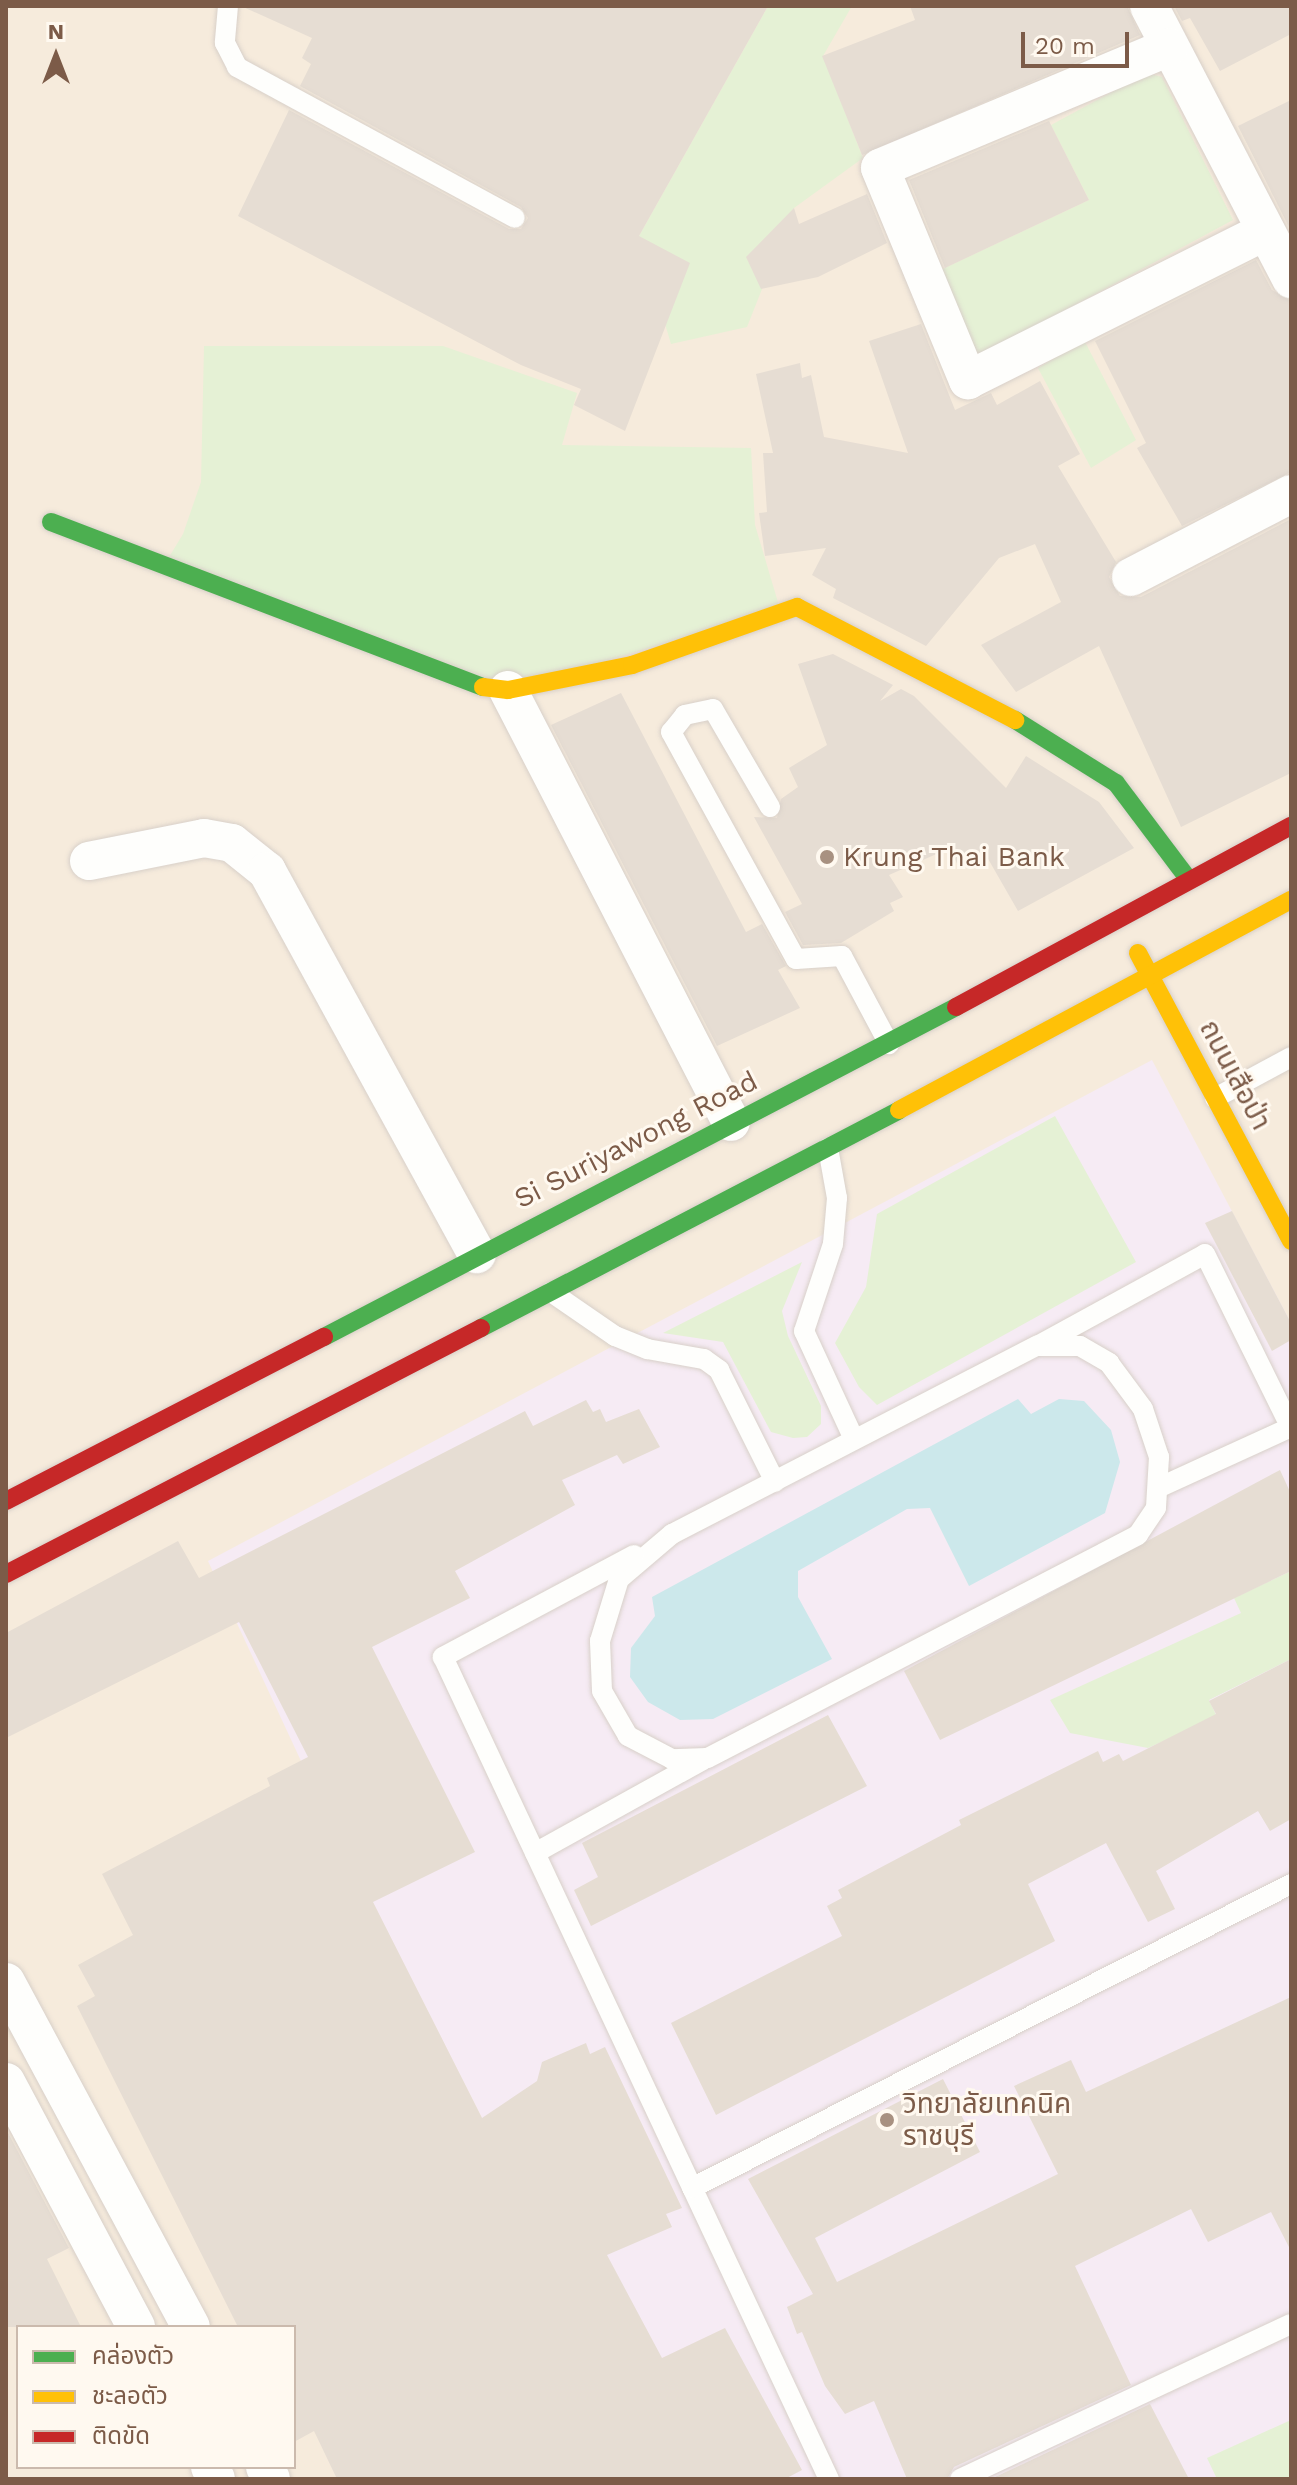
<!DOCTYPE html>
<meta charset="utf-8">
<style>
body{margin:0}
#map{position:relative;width:1297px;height:2485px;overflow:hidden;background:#f9f5ec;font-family:"Work Sans","Noto Sans Thai",sans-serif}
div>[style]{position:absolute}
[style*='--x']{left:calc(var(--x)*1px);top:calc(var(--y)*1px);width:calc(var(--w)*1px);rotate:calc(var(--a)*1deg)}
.residential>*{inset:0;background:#f6ebdc}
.education>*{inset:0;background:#f6ebf4}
.green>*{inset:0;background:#e5f1d5}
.water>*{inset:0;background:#cce8eb}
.building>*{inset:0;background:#e6ddd3}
.roads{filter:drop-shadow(0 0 2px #d8d0c9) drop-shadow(0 0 2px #d8d0c9)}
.lane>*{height:20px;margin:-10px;padding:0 10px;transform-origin:10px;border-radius:10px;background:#fefefc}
.street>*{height:38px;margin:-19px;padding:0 19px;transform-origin:19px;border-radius:19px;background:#fefefc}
.fast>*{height:18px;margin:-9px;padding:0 9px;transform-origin:9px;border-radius:9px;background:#4caf50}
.slow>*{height:18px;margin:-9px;padding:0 9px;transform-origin:9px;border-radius:9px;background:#ffc107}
.jam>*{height:18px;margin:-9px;padding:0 9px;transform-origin:9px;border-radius:9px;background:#c62828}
.dots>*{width:22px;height:22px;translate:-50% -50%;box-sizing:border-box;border:4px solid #fff9f0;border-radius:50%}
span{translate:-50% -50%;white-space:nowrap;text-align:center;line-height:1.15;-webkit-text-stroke:6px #fff9f0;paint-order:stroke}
.poi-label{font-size:28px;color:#7c5b48}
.left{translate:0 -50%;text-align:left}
.street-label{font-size:28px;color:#7c5b48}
.frame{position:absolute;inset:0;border:8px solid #7c5b48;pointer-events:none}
.legend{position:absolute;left:16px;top:2325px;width:280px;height:144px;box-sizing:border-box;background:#fff9f0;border:2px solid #cbbaad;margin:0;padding:10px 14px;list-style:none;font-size:24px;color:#7c5b48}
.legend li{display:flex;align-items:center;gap:16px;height:40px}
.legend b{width:40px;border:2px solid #cbbaad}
.north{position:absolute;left:16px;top:16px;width:80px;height:80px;-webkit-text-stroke:6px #fff9f0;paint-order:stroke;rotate:0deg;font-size:22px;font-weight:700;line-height:32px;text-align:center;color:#7c5b48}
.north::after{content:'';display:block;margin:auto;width:28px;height:36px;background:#7c5b48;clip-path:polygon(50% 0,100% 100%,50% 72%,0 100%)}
.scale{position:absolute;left:1021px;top:32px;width:108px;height:36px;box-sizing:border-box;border:4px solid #7c5b48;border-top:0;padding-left:10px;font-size:24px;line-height:28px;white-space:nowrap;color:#7c5b48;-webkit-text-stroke:6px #fff9f0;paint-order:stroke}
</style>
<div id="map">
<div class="residential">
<i style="clip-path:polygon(evenodd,6px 6px,1291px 6px,1291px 2479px,6px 2479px,6px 6px,18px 2327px,294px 2327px,294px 2467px,18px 2467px,18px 2327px)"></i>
</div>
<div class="education">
<i style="clip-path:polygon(1152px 1060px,1291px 1323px,1291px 2479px,665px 2479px,301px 1761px,208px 1561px)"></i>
</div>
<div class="green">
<i style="clip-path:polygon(768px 6px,852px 6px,823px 56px,863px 158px,794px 208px,747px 327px,671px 344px,639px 236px)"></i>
<i style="clip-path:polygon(1147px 73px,1162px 77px,1233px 220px,973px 360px,934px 273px,1089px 200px,1051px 125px)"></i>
<i style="clip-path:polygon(1084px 340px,1136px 440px,1091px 468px,1038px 368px)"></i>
<i style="clip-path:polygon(204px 346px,443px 346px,577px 393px,562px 445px,751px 448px,755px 525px,780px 609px,508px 690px,166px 562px,183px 534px,201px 482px)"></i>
<i style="clip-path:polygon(1055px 1116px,1136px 1262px,877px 1405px,859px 1387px,835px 1343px,866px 1287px,877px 1214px)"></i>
<i style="clip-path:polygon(802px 1262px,782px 1311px,788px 1336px,821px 1406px,821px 1424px,807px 1437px,793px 1438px,771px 1432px,723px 1342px,663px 1333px)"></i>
<i style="clip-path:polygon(1291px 1571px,1291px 1659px,1209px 1700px,1217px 1717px,1148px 1748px,1070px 1733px,1050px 1700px,1241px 1613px,1234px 1598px)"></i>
<i style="clip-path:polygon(1291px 2420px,1291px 2479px,1217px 2479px,1207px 2458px)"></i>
</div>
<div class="water">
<i style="clip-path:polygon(1018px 1399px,1031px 1414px,1059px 1399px,1084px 1401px,1111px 1430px,1120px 1462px,1105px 1513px,969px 1586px,930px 1508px,907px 1509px,798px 1571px,798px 1597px,832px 1659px,713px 1719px,680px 1720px,648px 1702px,630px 1677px,631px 1648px,655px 1616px,652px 1597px)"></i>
</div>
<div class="building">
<i style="clip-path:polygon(241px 6px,768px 6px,639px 236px,690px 263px,625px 431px,574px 405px,581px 389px,521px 365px,238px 216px,289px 110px,509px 229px,521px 229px,528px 218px,521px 207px,300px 86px,311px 64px,302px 58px,312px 38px)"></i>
<i style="clip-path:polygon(910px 6px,1127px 6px,1140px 35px,862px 155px,822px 56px,915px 20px)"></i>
<i style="clip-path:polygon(1174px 6px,1291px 6px,1291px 34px,1220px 71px,1190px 18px,1182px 21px)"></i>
<i style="clip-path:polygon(1291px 100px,1291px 231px,1238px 126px)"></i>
<i style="clip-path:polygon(1049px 121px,1089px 200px,945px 268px,909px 180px)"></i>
<i style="clip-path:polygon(867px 194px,887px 243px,818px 277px,761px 289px,746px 257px,794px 208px,799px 224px)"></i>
<i style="clip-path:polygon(1256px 260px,1272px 290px,1291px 301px,1291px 472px,1182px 526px,1137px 448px,1146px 443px,1095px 341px)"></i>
<i style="clip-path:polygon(921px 324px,955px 410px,991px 393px,997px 405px,1040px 381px,1080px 454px,1058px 466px,1116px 562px,1109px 577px,1120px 596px,1141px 597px,1291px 519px,1291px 773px,1181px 827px,1099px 646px,1016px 692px,981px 645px,1061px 602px,1035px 544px,999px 558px,926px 646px,833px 598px,836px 589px,812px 575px,826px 548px,765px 556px,759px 513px,767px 512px,763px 453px,773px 453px,756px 374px,800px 363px,802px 378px,811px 375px,824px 437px,908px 453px,869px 341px)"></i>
<i style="clip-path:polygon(833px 654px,893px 685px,880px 701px,901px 689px,914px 696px,1006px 788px,1026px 756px,1099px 802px,1134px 848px,1018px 911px,987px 857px,959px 868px,950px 848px,889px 875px,903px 897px,890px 903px,894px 911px,841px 943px,803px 945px,785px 912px,802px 904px,754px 817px,777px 818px,781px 799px,798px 787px,789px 768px,827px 745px,798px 664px)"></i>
<i style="clip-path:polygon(621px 693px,746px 932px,762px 924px,786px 966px,778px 970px,800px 1008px,717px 1046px,551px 725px)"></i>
<i style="clip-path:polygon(1232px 1211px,1291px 1323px,1291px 1340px,1272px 1351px,1205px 1223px)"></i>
<i style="clip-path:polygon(586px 1400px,593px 1412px,600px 1409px,606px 1422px,639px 1409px,660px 1447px,623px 1464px,617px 1455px,562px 1480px,575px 1505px,455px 1571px,470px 1598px,372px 1647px,475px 1852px,373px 1902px,482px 2118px,537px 2081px,542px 2062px,586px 2043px,590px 2054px,605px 2047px,682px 2208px,666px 2214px,672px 2227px,607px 2255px,662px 2358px,725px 2328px,802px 2470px,785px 2479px,337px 2479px,314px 2431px,294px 2442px,294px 2327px,238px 2327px,77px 2006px,95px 1996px,78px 1965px,133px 1935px,102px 1874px,270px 1786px,267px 1778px,308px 1757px,239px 1622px,6px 1738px,6px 1633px,178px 1541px,199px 1578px,525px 1411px,533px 1426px)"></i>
<i style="clip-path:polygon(1280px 1470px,1291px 1494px,1291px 1571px,940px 1740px,904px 1671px)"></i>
<i style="clip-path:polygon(1291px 1659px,1291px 1819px,1270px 1831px,1258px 1811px,1156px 1871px,1175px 1909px,1148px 1922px,1106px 1843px,1028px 1884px,1055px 1941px,716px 2115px,671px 2023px,842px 1936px,827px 1906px,842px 1898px,838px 1890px,961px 1825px,959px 1820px,1098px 1751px,1103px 1762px,1119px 1754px,1123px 1761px,1216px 1714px,1209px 1701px)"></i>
<i style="clip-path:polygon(828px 1715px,867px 1786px,591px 1926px,574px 1890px,598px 1877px,582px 1843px)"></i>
<i style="clip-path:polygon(1291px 1997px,1291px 2251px,1271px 2212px,1208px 2242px,1191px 2209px,1075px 2266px,1131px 2385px,954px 2467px,947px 2479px,907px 2479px,874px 2401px,845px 2414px,825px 2386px,802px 2332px,797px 2334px,787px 2307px,813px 2294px,748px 2179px,943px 2079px,980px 2152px,815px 2238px,837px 2282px,1058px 2174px,1014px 2086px,1071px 2060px,1086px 2092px)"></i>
<i style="clip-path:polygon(6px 2129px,69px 2248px,47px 2259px,81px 2327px,6px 2327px)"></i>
<i style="clip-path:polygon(1150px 2404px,1189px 2479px,991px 2479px)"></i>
</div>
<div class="roads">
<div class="lane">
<i style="--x:228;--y:6;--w:37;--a:95"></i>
<i style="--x:225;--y:43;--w:27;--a:63"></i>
<i style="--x:237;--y:67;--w:316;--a:28.5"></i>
<i style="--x:770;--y:807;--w:113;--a:-120.2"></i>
<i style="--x:713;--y:709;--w:29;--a:168"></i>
<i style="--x:685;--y:715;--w:22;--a:129"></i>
<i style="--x:671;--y:732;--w:259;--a:61.2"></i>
<i style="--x:796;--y:959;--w:46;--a:-3.7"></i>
<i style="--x:842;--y:956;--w:100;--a:61.9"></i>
<i style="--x:1215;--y:1098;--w:86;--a:-28.3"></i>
<i style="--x:828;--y:1148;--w:51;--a:79.8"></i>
<i style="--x:837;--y:1198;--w:46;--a:95"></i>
<i style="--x:833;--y:1244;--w:92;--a:108.4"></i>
<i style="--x:804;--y:1331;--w:119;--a:65.2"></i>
<i style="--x:551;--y:1292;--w:78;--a:34.5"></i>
<i style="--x:615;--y:1336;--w:35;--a:22"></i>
<i style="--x:647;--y:1349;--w:58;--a:10"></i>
<i style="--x:704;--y:1359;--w:19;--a:36"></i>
<i style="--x:719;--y:1370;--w:125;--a:63.4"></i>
<i style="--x:1039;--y:1345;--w:189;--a:-28.7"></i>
<i style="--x:1205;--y:1254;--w:194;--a:63.7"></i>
<i style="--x:1037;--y:1346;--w:43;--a:0"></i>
<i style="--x:1080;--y:1346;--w:34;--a:30"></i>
<i style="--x:1109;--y:1363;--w:57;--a:53.5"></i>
<i style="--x:1143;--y:1409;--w:51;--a:71.6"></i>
<i style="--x:1159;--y:1457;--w:51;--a:93.4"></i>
<i style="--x:1156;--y:1508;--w:32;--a:124"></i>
<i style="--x:1138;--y:1535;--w:485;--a:152.6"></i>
<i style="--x:707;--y:1758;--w:35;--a:178"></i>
<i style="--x:672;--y:1759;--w:50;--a:-152.4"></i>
<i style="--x:628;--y:1736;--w:52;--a:-120"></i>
<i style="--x:602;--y:1691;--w:50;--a:-92.3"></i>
<i style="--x:600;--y:1641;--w:65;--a:-73"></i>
<i style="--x:619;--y:1579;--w:70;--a:-40.3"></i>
<i style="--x:672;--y:1534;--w:411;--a:-27.3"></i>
<i style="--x:1158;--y:1488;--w:146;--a:-24.6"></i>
<i style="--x:634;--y:1555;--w:217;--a:151.9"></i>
<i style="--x:443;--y:1657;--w:908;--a:64.85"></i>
<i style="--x:535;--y:1853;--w:192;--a:-29"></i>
<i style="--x:692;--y:2188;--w:672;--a:-26.91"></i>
<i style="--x:960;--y:2479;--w:365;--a:-25.1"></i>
</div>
<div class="street">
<i style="--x:1149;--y:6;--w:308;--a:62.5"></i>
<i style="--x:1169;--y:47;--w:313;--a:157.3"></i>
<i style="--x:880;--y:168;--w:230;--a:67.5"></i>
<i style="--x:968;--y:380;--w:333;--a:-26.6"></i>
<i style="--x:1131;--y:577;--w:180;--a:-27.4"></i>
<i style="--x:508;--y:690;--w:486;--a:62.7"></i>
<i style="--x:89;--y:861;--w:117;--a:-11.3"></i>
<i style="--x:204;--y:838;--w:28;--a:10"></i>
<i style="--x:232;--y:843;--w:45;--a:38.7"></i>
<i style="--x:267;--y:871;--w:437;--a:61.3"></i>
<i style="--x:6;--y:1982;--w:391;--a:61.8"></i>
<i style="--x:6;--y:2082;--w:277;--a:62"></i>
<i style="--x:210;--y:2467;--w:13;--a:63"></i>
<i style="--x:265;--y:2467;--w:13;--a:63"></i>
</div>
<div class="fast">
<i style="--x:51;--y:522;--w:462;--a:20.9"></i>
<i style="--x:1015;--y:720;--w:119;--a:32"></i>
<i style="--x:1116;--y:783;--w:121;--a:53"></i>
<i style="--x:481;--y:1328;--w:471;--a:-27.5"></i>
<i style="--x:324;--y:1337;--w:713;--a:-27.57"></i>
</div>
<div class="slow">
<i style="--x:483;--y:687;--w:25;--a:7"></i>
<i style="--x:508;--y:690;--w:126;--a:-11.4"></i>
<i style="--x:632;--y:665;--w:175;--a:-19.4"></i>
<i style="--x:797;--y:607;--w:246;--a:27.4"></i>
<i style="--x:1138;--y:953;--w:326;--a:62"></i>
<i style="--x:899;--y:1110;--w:445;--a:-28.2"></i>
</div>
<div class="jam">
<i style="--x:956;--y:1007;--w:381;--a:-28.4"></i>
<i style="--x:6;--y:1501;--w:358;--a:-27.3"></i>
<i style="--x:6;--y:1574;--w:535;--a:-27.38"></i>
</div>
</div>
<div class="dots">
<i style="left:827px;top:857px;background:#a89181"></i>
<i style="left:887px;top:2120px;background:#a89181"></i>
</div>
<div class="poi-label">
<span class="left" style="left:843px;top:857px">Krung Thai Bank</span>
<span class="left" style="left:903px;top:2120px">วิทยาลัยเทคนิค<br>ราชบุรี</span>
</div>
<div class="street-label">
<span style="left:1235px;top:1075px;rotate:62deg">ถนนเสือป่า</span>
<span style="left:636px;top:1140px;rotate:-27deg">Si Suriyawong Road</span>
</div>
<div class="frame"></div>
<ul class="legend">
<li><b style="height:10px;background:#4caf50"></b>คล่องตัว</li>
<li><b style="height:10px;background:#ffc107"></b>ชะลอตัว</li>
<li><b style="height:10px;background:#c62828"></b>ติดขัด</li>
</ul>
<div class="north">N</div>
<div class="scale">20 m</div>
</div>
